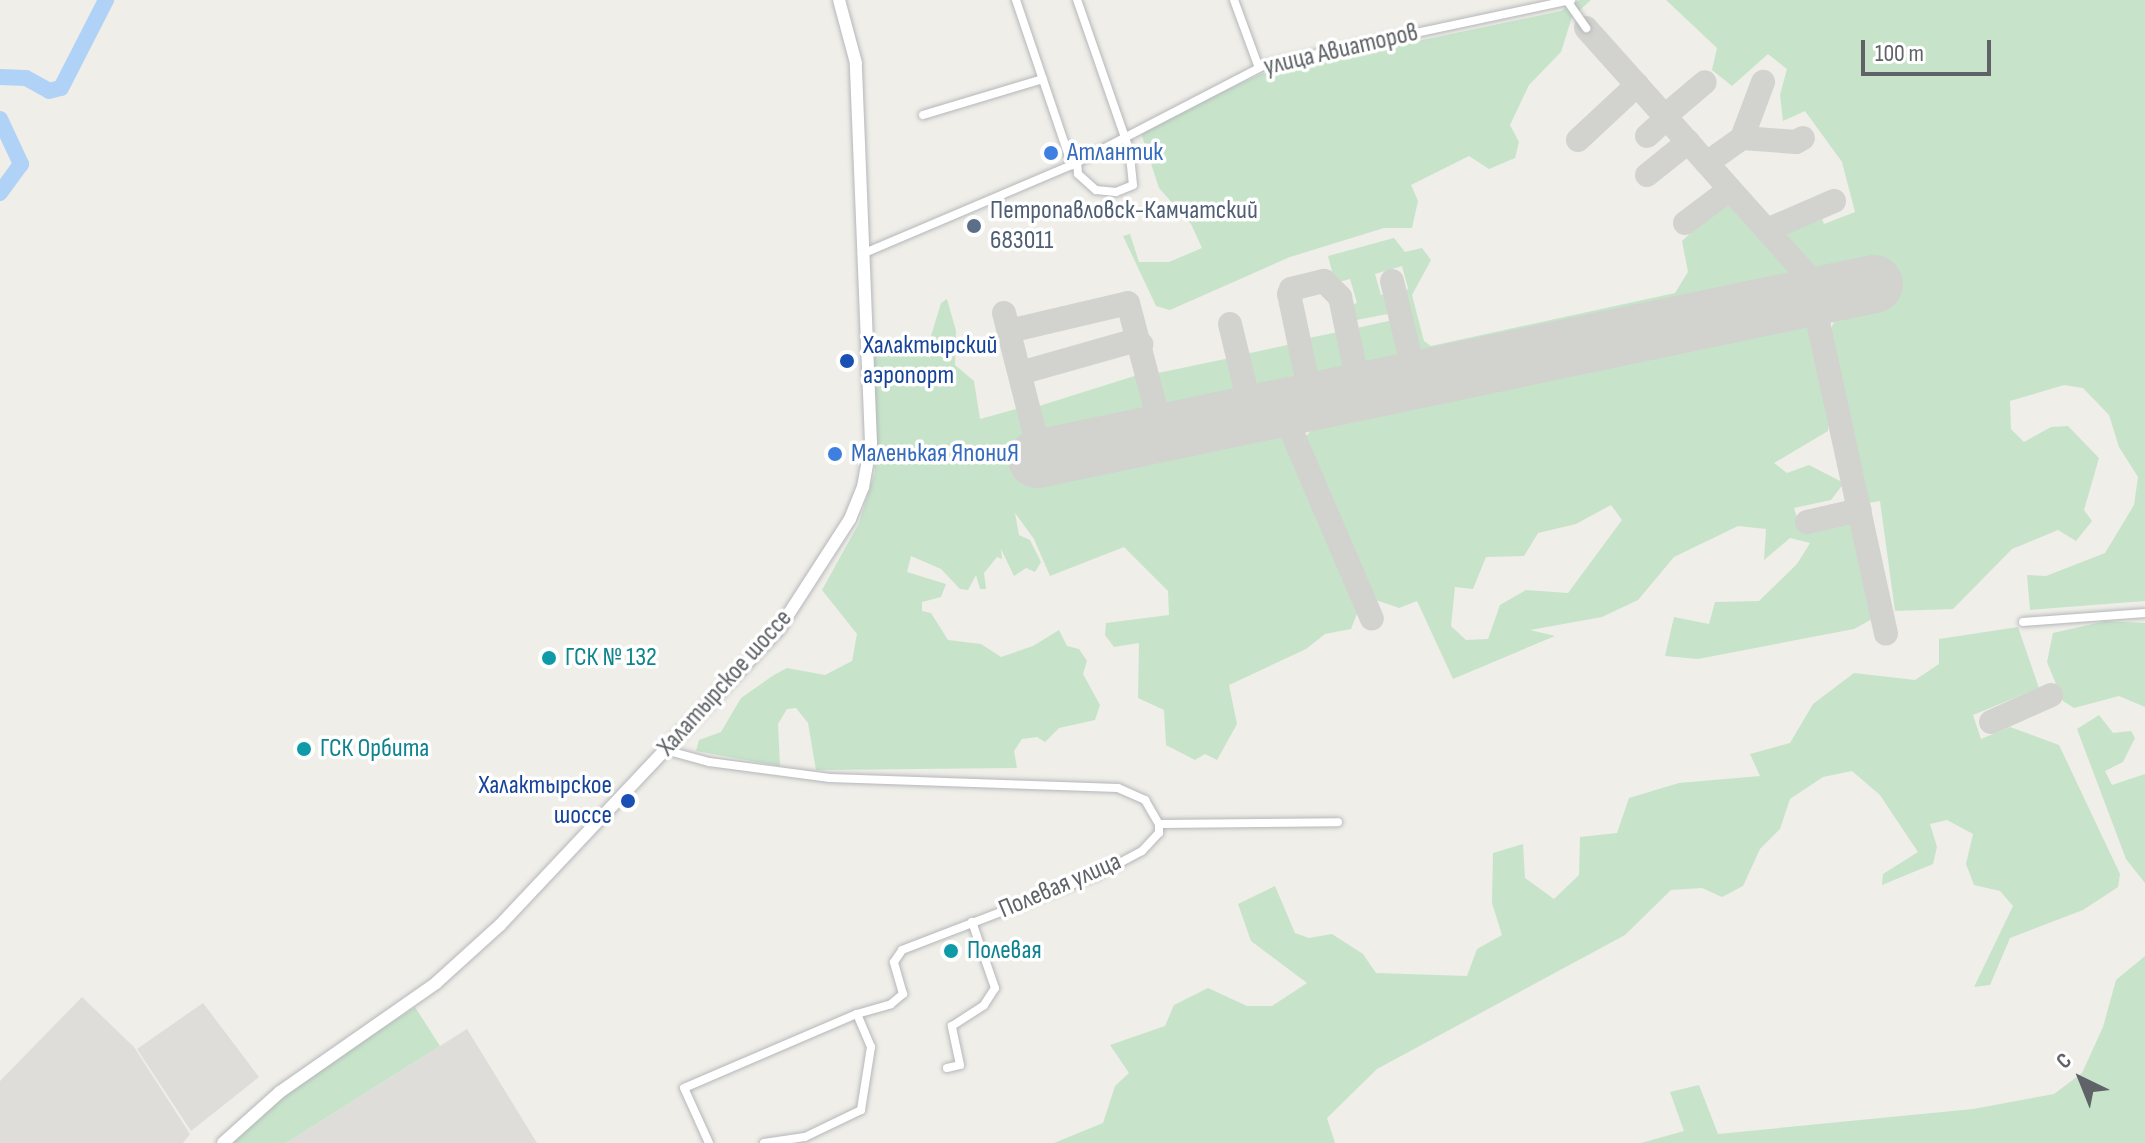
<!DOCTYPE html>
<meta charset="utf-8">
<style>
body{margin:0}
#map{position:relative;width:2145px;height:1143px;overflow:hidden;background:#efeee8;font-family:"Sofia Sans Condensed",sans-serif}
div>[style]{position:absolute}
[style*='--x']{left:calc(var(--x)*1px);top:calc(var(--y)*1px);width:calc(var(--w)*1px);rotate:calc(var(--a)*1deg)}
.industrial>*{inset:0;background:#dfddda}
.green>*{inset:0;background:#c7e4ca}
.river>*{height:16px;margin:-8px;padding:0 8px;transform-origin:8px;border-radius:8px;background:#b1d2f7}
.taxiway>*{height:24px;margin:-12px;padding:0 12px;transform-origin:12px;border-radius:12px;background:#d2d2cf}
.runway>*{height:58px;margin:-29px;padding:0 29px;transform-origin:29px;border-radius:29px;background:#d2d2cf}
.roads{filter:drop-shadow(0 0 2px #b5b7bb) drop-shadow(0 0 2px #b5b7bb)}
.street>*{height:8px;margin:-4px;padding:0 4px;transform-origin:4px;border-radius:4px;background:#fff}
.secondary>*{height:12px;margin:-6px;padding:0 6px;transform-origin:6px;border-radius:6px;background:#fff}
.dots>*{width:22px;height:22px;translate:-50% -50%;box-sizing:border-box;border:4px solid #fff;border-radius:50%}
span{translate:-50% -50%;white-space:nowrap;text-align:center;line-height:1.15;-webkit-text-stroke:7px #fff;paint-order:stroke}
.street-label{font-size:26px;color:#5f6266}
.shop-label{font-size:26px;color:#366cbe}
.left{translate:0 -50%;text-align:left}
.service-label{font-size:26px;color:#4e5e75}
.transit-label{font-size:26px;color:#164399}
.right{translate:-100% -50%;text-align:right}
.culture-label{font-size:26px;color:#0d838f}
.north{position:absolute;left:2041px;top:1039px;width:80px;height:80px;-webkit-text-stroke:6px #fff;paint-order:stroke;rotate:317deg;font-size:22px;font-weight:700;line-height:32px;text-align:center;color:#5f6266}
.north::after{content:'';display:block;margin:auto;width:28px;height:36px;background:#5f6266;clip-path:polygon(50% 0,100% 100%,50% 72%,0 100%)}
.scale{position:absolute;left:1861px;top:40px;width:130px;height:36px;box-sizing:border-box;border:4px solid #5f6266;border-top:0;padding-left:10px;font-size:24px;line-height:28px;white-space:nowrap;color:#5f6266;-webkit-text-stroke:6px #fff;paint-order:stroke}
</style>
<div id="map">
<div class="industrial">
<i style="clip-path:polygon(82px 997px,134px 1047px,190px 1134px,183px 1143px,0 1143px,0 1081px)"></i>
<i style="clip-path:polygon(203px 1003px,259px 1077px,191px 1131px,137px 1049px)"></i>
<i style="clip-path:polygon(467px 1029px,537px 1143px,286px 1143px,440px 1046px)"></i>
</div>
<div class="green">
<i style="clip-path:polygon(1580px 0,1591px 0,1572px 17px,1561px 52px,1529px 85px,1510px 125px,1519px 142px,1515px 158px,1489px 169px,1469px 156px,1411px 185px,1418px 201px,1412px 228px,1384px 228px,1290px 257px,1170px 310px,1156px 306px,1123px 236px,1130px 234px,1139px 262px,1169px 262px,1202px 248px,1191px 224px,1159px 188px,1140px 130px,1261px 74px,1561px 11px)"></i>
<i style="clip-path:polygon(1666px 0,2145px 0,2145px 601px,2030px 610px,2027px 575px,2046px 576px,2105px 553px,2134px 505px,2138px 477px,2119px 447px,2109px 415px,2083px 388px,2064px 385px,2010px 401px,2011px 429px,2024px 442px,2051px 427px,2068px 426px,2099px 458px,2084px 510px,2092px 521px,2076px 541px,2058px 530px,2012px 549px,1953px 609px,1895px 611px,1880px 501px,1868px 503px,1830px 330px,1839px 313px,1882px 303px,1874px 264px,1816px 275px,1781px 238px,1782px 228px,1820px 213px,1824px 224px,1855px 212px,1842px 162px,1805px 111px,1783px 121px,1780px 95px,1787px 69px,1768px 54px,1732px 86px,1712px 70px,1717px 48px)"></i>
<i style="clip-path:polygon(1726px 200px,1737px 202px,1757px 226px,1755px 233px,1792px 269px,1793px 280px,1417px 359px,1401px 299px,1408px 288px,1402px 266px,1375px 274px,1381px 295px,1389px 293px,1393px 313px,1351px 321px,1348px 306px,1357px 303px,1350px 279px,1335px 283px,1328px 256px,1394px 238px,1405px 252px,1422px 248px,1431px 260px,1412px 295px,1424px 341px,1431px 346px,1675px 293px,1688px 272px,1682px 241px)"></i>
<i style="clip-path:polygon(947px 299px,956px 331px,955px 365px,974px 381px,980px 419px,1023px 407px,1041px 478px,1275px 429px,1290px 441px,1360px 606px,1351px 629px,1325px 634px,1306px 649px,1229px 685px,1237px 724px,1217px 760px,1205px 754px,1195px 760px,1166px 745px,1164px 710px,1138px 698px,1139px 643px,1114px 647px,1105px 635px,1106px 623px,1169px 615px,1168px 591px,1124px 547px,1050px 576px,1034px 539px,1015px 513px,1019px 535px,1030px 540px,1041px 562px,1035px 572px,1026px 568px,1014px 576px,1001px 549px,1002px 559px,997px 557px,984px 573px,986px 589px,980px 589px,976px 575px,968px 590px,960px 589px,941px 569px,911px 556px,907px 572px,946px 584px,941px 597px,922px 602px,922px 611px,931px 613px,948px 640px,981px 644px,1001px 657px,1033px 646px,1059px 630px,1067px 646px,1079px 649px,1087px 661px,1083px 674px,1100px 705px,1095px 720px,1059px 728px,1045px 742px,1037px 737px,1022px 739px,1014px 751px,1017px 768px,816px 770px,808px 723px,796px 708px,787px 709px,778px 724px,780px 766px,696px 751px,699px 740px,721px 732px,741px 698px,774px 675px,787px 668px,825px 675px,852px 661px,857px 634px,822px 590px,859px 523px,875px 472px,873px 352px,882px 345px,907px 351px,927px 349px,941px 303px)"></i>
<i style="clip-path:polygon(1397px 319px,1406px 362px,1361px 371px,1353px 329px)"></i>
<i style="clip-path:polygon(evenodd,1793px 322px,1811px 330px,1821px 386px,1832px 397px,1828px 431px,1774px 463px,1787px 473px,1809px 465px,1844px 483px,1831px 500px,1794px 508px,1802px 533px,1850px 520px,1853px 533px,1860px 536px,1875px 594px,1874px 618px,1854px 629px,1698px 659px,1665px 656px,1674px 617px,1709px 624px,1715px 602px,1759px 601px,1797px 564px,1810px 543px,1790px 538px,1764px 560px,1766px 529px,1738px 526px,1674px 557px,1638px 600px,1602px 617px,1530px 630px,1555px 636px,1453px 679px,1417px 601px,1399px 608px,1373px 599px,1305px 447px,1306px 436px,1319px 422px,1793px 322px,1611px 505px,1622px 520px,1568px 593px,1526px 590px,1500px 605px,1488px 639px,1466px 640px,1451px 626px,1455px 587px,1473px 589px,1486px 557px,1524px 556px,1538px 533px,1576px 524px,1611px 505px)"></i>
<i style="clip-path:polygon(1343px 331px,1351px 373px,1312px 381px,1304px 339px)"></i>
<i style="clip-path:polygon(1292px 344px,1300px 383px,1254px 393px,1246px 354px)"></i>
<i style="clip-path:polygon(1230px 358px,1238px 396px,1166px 411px,1158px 373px)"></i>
<i style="clip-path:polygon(1144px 373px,1152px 414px,1043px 437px,1036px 407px)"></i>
<i style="clip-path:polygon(2106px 621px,2145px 623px,2145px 707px,2119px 696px,2074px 708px,2063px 701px,2047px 662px,2053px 633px)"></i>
<i style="clip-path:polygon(2018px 627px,2039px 688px,1973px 715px,1981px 739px,2010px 727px,2059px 745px,2120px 874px,2118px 887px,2083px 910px,2010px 938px,1990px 985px,1974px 987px,2013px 906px,2000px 891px,1974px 885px,1966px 864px,1973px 834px,1947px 820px,1930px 824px,1937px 847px,1933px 864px,1882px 885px,1883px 874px,1918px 852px,1880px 795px,1852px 771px,1823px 777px,1790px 799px,1780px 829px,1760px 849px,1743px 886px,1722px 897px,1702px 888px,1671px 890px,1625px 935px,1377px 1069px,1327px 1118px,1335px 1143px,1054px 1143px,1103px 1123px,1115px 1086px,1129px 1073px,1110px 1045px,1165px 1026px,1174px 1005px,1208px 988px,1247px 1006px,1272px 1006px,1307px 983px,1251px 941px,1238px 904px,1275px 886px,1295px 933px,1309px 938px,1332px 934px,1363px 954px,1376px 973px,1467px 976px,1477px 949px,1502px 935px,1492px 903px,1493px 853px,1523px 844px,1525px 878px,1554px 899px,1579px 875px,1580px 837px,1617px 833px,1629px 798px,1679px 783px,1760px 776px,1750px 754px,1790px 743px,1813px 704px,1854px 673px,1915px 680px,1939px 664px,1939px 639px)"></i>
<i style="clip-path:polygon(2099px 715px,2113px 733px,2131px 731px,2135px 738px,2123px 762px,2105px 771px,2112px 785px,2145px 774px,2145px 883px,2126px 859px,2077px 729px)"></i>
<i style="clip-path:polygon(2145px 956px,2145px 1143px,1641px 1143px,1684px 1131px,1670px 1092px,1699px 1085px,1718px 1134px,1973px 1109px,2054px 1094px,2082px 1073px,2103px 1027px,2116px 980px)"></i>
<i style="clip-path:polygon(415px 1007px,440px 1046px,286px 1143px,230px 1143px,287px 1092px)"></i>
</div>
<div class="river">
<i style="--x:0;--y:77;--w:26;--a:2"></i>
<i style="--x:26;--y:78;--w:26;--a:29"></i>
<i style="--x:49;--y:91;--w:12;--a:-14"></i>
<i style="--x:61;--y:88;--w:99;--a:-62.9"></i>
<i style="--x:0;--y:119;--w:50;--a:65"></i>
<i style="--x:21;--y:164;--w:36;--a:126"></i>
</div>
<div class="taxiway">
<i style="--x:1586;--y:28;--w:333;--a:48.2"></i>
<i style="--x:1808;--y:276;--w:366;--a:77.7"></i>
<i style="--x:1665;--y:116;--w:52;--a:-40.4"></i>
<i style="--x:1647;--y:136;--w:27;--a:-42"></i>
<i style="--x:1742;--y:138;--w:60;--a:-69.4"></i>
<i style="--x:1578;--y:140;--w:81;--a:-43"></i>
<i style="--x:1707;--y:163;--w:43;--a:-35.5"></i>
<i style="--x:1742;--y:138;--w:54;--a:4.2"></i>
<i style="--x:1796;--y:142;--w:8;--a:-30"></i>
<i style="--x:1647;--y:175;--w:53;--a:-38.8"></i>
<i style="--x:1685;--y:223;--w:56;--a:-37.1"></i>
<i style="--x:1767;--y:230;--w:73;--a:-23.4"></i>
<i style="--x:1392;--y:281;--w:103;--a:76.5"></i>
<i style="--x:1004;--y:313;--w:150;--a:75.7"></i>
<i style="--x:1230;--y:324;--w:94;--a:76.4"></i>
<i style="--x:1009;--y:331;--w:122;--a:-13.2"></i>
<i style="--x:1128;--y:303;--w:134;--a:75.3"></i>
<i style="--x:1020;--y:373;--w:117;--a:-15.8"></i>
<i style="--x:1133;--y:341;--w:9;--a:21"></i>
<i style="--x:1312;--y:403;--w:111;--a:-101.9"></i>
<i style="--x:1289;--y:294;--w:5;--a:-68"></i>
<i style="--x:1291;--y:289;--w:34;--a:-14"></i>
<i style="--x:1324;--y:281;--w:23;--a:45"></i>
<i style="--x:1340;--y:297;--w:97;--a:78.1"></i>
<i style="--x:1282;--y:409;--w:228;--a:66.8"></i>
<i style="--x:1807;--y:522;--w:54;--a:-12.8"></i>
<i style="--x:1991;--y:722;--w:66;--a:-24.2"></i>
</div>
<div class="runway">
<i style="--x:1037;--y:459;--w:855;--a:-11.81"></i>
</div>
<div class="roads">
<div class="street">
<i style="--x:1016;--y:0;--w:174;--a:71.3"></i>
<i style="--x:1234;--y:0;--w:72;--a:69.8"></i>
<i style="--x:1568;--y:2;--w:32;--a:55"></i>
<i style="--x:923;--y:115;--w:125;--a:-16.7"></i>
<i style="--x:1077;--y:162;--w:12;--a:85"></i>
<i style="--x:1078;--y:174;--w:24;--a:42"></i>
<i style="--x:1096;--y:190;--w:20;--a:6"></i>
<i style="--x:1116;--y:192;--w:18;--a:-22"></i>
<i style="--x:1133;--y:185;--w:36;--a:-96"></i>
<i style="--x:1129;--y:149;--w:158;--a:-109.2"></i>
<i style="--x:862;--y:254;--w:228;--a:-23"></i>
<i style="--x:1072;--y:165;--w:217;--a:-27.4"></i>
<i style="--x:1265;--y:65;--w:313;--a:-12"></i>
<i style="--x:2023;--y:622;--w:122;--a:-4.2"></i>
<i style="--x:665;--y:750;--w:46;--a:15.3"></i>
<i style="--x:709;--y:762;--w:122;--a:7.5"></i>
<i style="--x:830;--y:778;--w:288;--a:2"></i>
<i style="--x:1118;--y:788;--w:30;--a:24"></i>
<i style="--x:1145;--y:800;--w:28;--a:60"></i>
<i style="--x:1159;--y:824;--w:179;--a:-0.6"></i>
<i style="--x:947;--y:1068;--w:13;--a:-13"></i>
<i style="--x:960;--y:1065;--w:40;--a:-102"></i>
<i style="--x:952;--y:1026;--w:38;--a:-33"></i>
<i style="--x:984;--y:1005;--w:20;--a:-57"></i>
<i style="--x:995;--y:988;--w:70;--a:-109.2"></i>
<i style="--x:709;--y:1143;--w:60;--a:-114.4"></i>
<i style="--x:684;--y:1088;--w:188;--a:-23.2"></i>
<i style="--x:764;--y:1143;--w:41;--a:-8.3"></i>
<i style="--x:805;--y:1137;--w:62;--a:-25.7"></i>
<i style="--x:861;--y:1110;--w:64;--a:-81"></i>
<i style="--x:871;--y:1047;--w:36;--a:-113"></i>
<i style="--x:857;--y:1014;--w:35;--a:-16"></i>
<i style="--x:891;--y:1004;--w:16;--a:-40"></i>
<i style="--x:903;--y:994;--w:33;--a:-106"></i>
<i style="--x:894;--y:962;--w:14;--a:-56"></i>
<i style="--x:902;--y:950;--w:209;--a:-21"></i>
<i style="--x:1097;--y:875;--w:51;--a:-28.1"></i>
<i style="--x:1142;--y:851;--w:25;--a:-47"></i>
<i style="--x:1159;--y:833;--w:9;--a:-90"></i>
</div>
<div class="secondary">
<i style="--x:223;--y:1143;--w:76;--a:-41.8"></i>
<i style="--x:280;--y:1092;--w:190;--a:-34.9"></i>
<i style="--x:436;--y:983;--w:86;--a:-42.2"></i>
<i style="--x:500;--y:925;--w:407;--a:-46.7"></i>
<i style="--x:779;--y:629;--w:131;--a:-57.2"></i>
<i style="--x:850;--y:519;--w:35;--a:-68"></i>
<i style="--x:863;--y:487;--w:45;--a:-79.7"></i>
<i style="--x:871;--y:443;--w:380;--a:-92.3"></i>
<i style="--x:856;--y:63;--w:65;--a:-105.1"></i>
</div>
</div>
<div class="dots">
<i style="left:1051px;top:153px;background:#3f7fe0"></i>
<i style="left:974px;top:226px;background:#5c6f8a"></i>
<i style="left:847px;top:361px;background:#1a4fb4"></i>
<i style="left:835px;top:454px;background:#3f7fe0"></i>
<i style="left:549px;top:658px;background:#0f9aa8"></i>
<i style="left:304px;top:749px;background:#0f9aa8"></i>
<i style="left:628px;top:801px;background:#1a4fb4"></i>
<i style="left:951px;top:951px;background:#0f9aa8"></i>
</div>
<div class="street-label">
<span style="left:1341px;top:50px;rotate:-13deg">улица Авиаторов</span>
<span style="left:725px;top:683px;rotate:-48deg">Халатырское шоссе</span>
<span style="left:1060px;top:886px;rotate:-23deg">Полевая улица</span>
</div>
<div class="shop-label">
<span class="left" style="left:1067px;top:153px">Атлантик</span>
<span class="left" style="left:851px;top:454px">Маленькая ЯпониЯ</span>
</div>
<div class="service-label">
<span class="left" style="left:990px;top:226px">Петропавловск-Камчатский<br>683011</span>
</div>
<div class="transit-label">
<span class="left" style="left:863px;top:361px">Халактырский<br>аэропорт</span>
<span class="right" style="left:612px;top:801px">Халактырское<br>шоссе</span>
</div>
<div class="culture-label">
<span class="left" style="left:565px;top:658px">ГСК № 132</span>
<span class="left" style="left:320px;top:749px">ГСК Орбита</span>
<span class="left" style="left:967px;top:951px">Полевая</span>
</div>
<div class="north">С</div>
<div class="scale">100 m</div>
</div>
